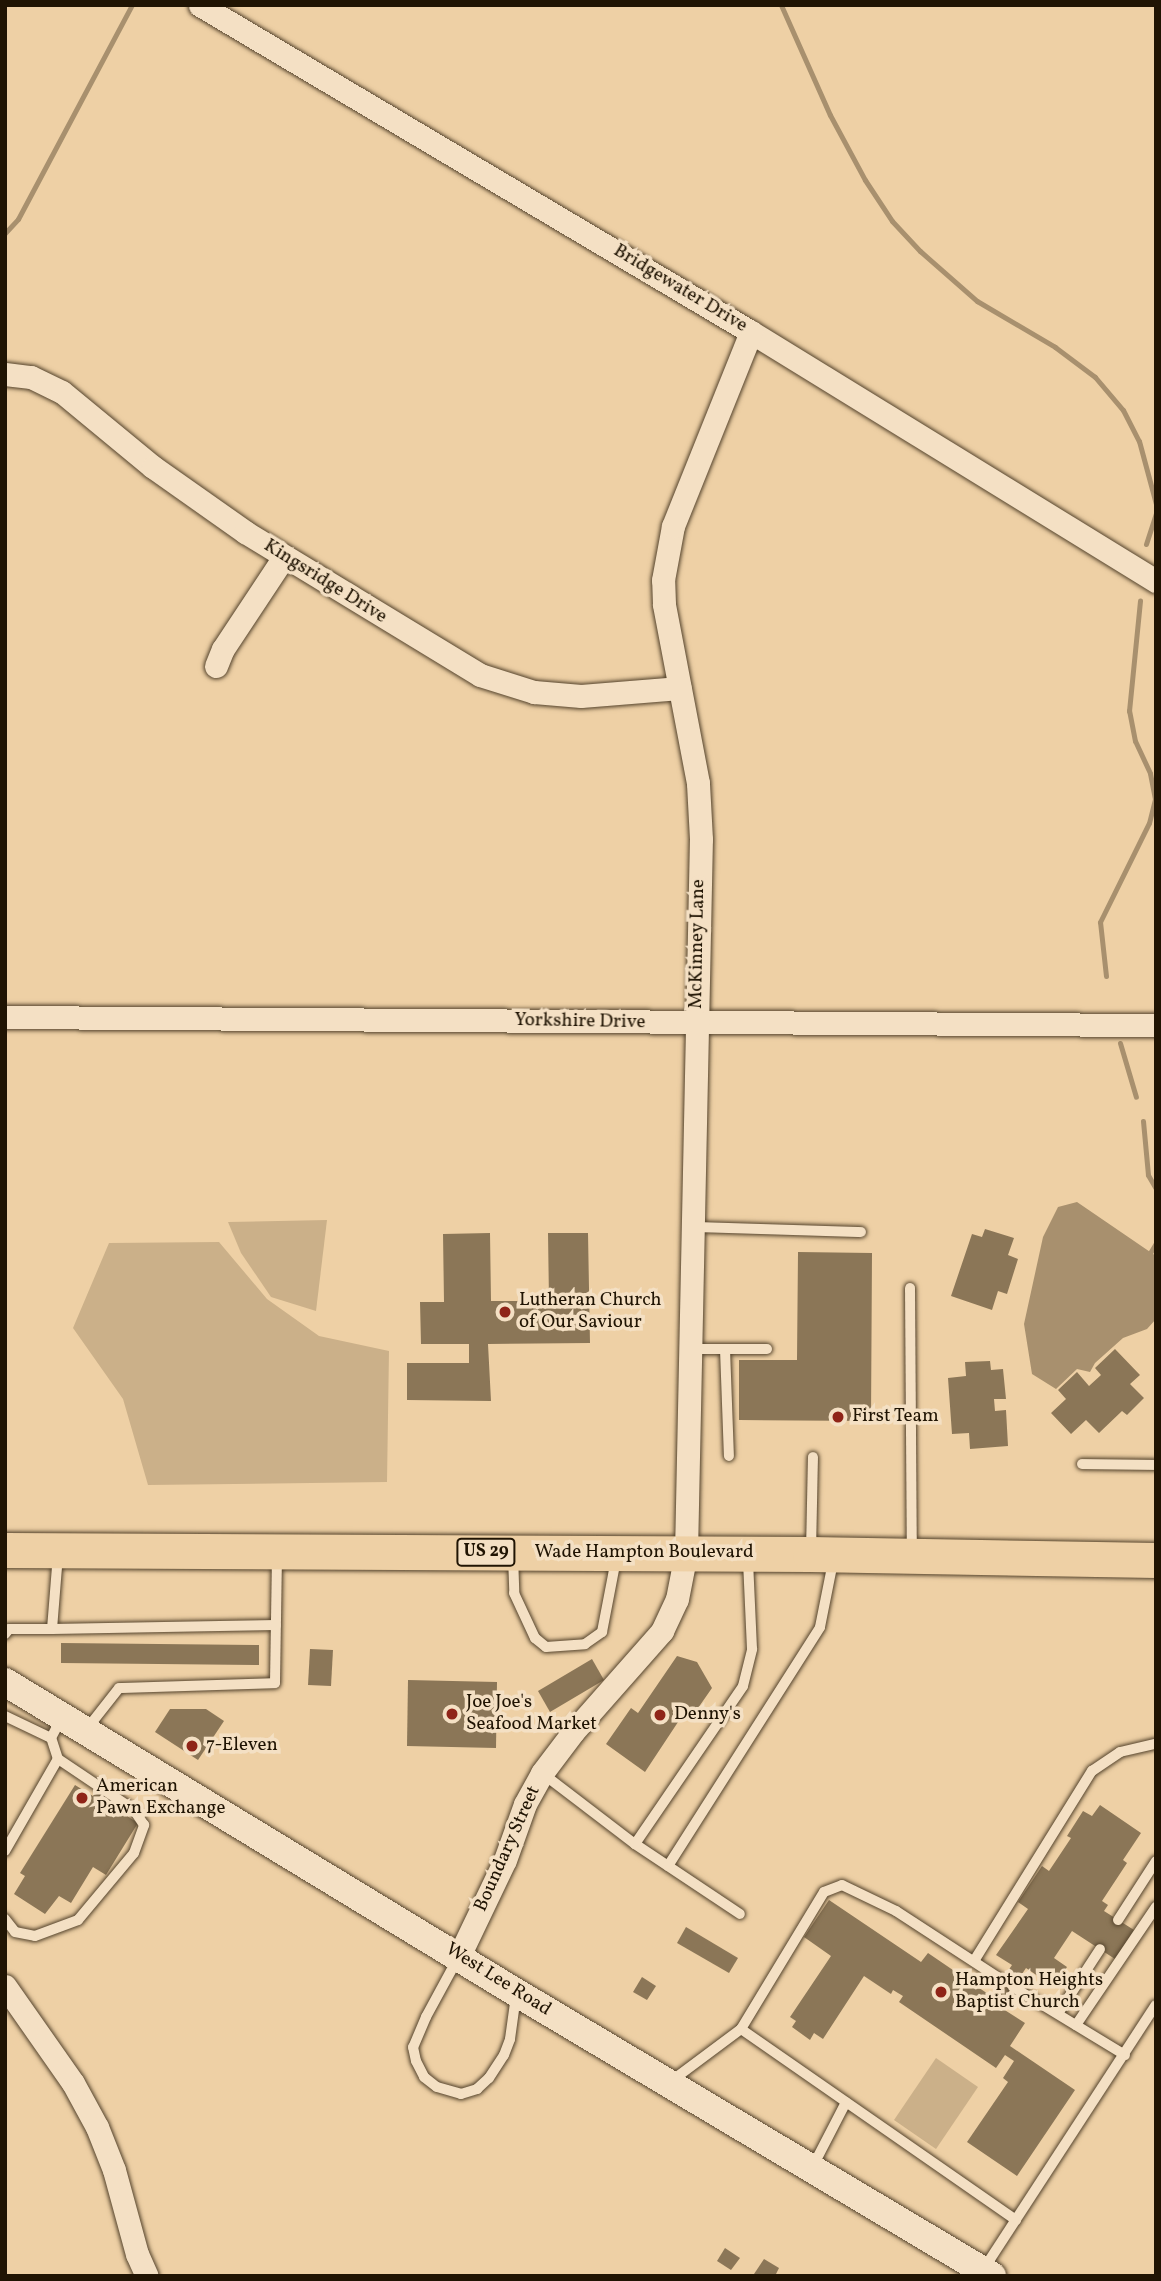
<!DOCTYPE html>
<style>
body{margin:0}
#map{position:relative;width:1161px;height:2281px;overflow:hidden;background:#eed0a5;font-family:Vollkorn,serif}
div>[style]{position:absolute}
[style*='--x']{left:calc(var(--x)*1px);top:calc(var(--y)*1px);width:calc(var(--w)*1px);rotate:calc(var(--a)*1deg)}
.green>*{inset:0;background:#cbb089}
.water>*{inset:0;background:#a8906e}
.stream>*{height:5px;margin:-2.5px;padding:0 2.5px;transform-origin:2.5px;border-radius:2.5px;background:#a8906e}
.building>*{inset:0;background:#8b7657}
.roads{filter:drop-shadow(0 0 2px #54432c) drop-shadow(0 0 2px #54432c)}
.service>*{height:10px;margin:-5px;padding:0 5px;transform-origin:5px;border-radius:5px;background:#f4e0c4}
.minor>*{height:23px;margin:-11.5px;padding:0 11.5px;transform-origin:11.5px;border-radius:11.5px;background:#f4e0c4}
.tertiary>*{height:28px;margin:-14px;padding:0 14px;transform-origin:14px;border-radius:14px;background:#f4e0c4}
.primary>*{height:35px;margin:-17.5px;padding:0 17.5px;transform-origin:17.5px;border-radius:17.5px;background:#eed0a5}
.dots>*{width:19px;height:19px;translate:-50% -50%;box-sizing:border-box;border:4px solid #f4e0c4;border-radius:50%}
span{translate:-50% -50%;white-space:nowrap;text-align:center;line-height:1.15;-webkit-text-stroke:7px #f4e0c4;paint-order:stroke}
.shield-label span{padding:2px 5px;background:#f4e0c4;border:2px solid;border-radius:5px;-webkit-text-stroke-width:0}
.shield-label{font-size:18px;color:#201403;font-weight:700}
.street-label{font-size:19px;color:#201403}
.poi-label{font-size:19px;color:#201403}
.left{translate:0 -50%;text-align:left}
.frame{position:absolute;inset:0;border:7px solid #201403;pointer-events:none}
</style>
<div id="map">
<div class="green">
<i style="clip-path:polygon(327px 1220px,316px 1311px,271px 1297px,241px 1253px,228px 1222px)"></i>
<i style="clip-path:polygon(219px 1242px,267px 1299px,319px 1336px,389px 1351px,387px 1482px,148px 1485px,123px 1399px,73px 1328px,109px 1243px)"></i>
<i style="clip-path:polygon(936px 2058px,978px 2087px,936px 2149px,894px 2120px)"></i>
</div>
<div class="water">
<i style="clip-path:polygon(1077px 1202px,1156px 1256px,1156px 1319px,1147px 1329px,1123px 1338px,1095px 1363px,1090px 1372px,1077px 1369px,1056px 1389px,1032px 1374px,1024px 1324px,1043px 1237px,1058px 1207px)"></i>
</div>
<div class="stream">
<i style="--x:781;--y:5;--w:120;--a:66"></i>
<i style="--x:830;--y:115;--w:74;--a:61.7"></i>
<i style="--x:865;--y:180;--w:49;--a:56.6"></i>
<i style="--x:892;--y:221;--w:41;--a:47"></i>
<i style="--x:920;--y:251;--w:76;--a:41.3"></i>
<i style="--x:977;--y:301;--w:91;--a:30.5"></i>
<i style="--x:1055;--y:347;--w:50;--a:36.9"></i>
<i style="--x:1095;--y:377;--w:43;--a:49.7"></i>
<i style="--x:1123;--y:410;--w:35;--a:63"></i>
<i style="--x:1139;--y:441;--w:65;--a:74.9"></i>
<i style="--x:5;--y:233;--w:19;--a:-47"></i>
<i style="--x:18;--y:219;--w:242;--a:-62"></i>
<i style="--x:1146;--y:544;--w:33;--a:-72"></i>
<i style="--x:1106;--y:976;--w:54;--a:-96.3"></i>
<i style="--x:1100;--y:922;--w:110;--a:-63.7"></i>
<i style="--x:1149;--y:823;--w:25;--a:-76"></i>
<i style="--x:1155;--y:799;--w:26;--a:-101"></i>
<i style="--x:1150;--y:773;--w:35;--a:-115"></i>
<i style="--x:1135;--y:741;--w:31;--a:-101"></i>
<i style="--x:1129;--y:711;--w:111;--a:-84.3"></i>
<i style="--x:1120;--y:1043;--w:56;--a:73.5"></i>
<i style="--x:1143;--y:1121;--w:54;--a:84.7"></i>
<i style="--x:1148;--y:1175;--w:16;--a:60"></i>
<i style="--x:1150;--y:1253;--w:12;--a:-59"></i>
</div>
<div class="building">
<i style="clip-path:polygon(985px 1229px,1014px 1238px,1008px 1255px,1018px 1259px,1007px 1294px,998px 1291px,992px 1310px,951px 1296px,972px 1234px,982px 1237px)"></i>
<i style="clip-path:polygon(490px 1233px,491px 1301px,549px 1301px,548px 1233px,588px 1233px,590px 1343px,488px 1344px,491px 1401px,407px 1400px,407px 1363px,469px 1363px,469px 1344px,421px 1344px,420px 1302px,444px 1302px,443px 1234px)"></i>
<i style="clip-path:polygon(798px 1252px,872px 1253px,871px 1421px,739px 1420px,739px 1360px,797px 1360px)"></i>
<i style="clip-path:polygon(1115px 1349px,1140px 1375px,1130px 1384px,1144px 1398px,1127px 1415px,1122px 1411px,1099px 1433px,1086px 1420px,1071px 1434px,1051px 1413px,1066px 1399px,1058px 1390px,1077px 1372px,1089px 1386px,1101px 1375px,1095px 1368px)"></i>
<i style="clip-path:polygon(990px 1361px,991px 1370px,1003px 1369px,1006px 1399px,994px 1399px,995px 1411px,1006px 1410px,1008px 1446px,970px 1449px,969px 1433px,952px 1434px,948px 1378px,966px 1376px,965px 1362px)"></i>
<i style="clip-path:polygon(61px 1643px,259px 1645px,259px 1665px,61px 1663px)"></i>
<i style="clip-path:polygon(310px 1649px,333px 1650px,331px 1686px,308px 1685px)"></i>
<i style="clip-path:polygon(677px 1656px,697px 1662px,712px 1688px,689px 1721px,682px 1716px,645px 1772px,606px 1744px,631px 1708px,638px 1713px)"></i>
<i style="clip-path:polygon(592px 1659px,604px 1680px,550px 1712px,538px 1691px)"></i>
<i style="clip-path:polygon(408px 1680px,497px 1682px,496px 1748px,407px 1746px)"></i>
<i style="clip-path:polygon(170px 1709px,206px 1709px,224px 1721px,198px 1760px,155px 1732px)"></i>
<i style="clip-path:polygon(75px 1785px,93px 1796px,97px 1790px,127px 1808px,124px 1814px,138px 1823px,106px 1875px,93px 1867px,71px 1903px,59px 1896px,45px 1914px,14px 1894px,25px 1876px,20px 1873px)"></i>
<i style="clip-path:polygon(1100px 1805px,1141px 1833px,1123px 1860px,1127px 1863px,1102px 1901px,1108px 1905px,1104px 1911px,1134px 1930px,1115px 1959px,1072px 1931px,1054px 1958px,1067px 1967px,1054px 1987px,1026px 1968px,1000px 2007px,1025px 2023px,1010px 2046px,1075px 2090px,1017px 2176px,967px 2142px,1008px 2082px,1003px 2078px,1014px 2061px,1005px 2055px,996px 2068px,899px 2002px,903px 1996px,893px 1990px,891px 1994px,864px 1976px,823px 2039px,814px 2033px,810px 2040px,792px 2027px,796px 2021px,790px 2017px,831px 1956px,804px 1937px,829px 1900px,921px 1962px,928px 1953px,991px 1996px,1012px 1965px,996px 1955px,1028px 1909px,1018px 1902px,1042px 1866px,1049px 1871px,1071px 1838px,1067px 1836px,1083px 1811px,1092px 1816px)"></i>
<i style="clip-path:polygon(686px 1927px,738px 1958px,729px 1973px,677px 1943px)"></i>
<i style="clip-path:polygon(642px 1977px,656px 1986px,647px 2000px,633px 1992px)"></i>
<i style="clip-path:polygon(725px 2248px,740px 2258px,731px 2270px,717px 2261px)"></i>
<i style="clip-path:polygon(764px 2259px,779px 2268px,775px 2276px,754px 2274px)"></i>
</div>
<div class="roads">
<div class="service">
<i style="--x:693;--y:1227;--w:168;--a:1.7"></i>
<i style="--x:910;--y:1288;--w:262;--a:89.6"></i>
<i style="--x:691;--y:1349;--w:76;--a:0"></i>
<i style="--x:725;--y:1349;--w:107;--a:87.9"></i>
<i style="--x:1082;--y:1464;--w:74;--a:0.8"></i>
<i style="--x:811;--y:1551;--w:94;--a:-88.8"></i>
<i style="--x:513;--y:1555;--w:38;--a:88"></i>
<i style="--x:514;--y:1593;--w:50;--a:65"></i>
<i style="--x:535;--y:1638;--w:14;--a:39"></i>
<i style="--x:546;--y:1647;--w:39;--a:-4"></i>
<i style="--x:585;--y:1644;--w:21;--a:-35"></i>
<i style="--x:602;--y:1632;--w:74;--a:-79.1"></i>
<i style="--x:52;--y:1629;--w:224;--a:-1"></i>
<i style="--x:5;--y:1634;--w:6;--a:-51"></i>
<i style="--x:9;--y:1629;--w:43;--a:0"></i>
<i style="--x:52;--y:1629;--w:74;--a:-85.4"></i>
<i style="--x:5;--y:1716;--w:51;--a:25.6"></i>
<i style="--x:86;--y:1730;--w:53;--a:-51.8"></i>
<i style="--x:119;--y:1688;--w:156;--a:-1.8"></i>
<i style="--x:275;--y:1683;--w:128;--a:-89.1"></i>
<i style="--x:542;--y:1773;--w:117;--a:37.4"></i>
<i style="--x:635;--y:1844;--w:126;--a:33.7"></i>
<i style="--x:635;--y:1844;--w:191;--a:-55.6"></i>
<i style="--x:743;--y:1686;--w:38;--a:-76"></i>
<i style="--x:752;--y:1649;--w:89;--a:-92.6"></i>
<i style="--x:5;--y:1851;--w:106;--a:-60.1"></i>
<i style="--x:668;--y:1866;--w:283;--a:-57.5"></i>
<i style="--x:820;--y:1627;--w:71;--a:-78.7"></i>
<i style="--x:5;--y:1919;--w:16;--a:52"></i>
<i style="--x:15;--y:1932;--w:20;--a:11"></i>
<i style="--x:35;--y:1936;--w:46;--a:-20.4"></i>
<i style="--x:78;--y:1920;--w:87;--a:-50.1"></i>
<i style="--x:134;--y:1853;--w:30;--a:-70"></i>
<i style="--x:144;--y:1825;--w:18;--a:-124"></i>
<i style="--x:134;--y:1810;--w:92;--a:-146.1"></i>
<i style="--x:58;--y:1759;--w:22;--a:-108"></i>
<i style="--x:51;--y:1738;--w:21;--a:-62"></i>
<i style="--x:1118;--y:1920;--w:70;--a:-57.2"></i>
<i style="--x:458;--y:1958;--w:67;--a:118.5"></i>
<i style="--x:426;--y:2017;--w:33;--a:113"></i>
<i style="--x:413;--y:2047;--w:14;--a:78"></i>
<i style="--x:416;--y:2061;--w:18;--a:63"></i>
<i style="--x:424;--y:2077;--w:16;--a:38"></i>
<i style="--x:437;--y:2087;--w:25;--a:16"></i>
<i style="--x:461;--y:2094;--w:17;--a:-17"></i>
<i style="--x:477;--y:2089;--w:16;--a:-43"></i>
<i style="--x:489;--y:2078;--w:27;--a:-57"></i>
<i style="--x:504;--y:2055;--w:17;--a:-69"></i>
<i style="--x:510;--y:2039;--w:43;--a:-82.1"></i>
<i style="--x:974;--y:1961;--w:224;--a:-58.2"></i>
<i style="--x:1092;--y:1771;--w:34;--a:-34"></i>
<i style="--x:1120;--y:1752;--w:37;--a:-13"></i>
<i style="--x:1013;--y:1987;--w:131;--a:31.3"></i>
<i style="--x:1059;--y:2012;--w:75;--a:-56.9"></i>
<i style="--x:1076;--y:2025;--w:143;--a:-55.9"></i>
<i style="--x:741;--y:2029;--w:335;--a:34.8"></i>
<i style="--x:670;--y:2082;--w:89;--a:-36.7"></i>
<i style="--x:741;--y:2029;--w:160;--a:-58.8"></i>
<i style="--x:824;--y:1892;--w:19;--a:-21"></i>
<i style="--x:842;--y:1885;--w:60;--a:25.7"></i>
<i style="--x:896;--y:1911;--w:126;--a:33.1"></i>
<i style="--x:812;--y:2168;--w:74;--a:-62.7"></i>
<i style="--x:983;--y:2270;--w:316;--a:-56.9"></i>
</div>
<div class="minor">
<i style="--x:200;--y:5;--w:641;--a:30.69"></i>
<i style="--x:751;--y:332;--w:475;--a:31.6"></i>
<i style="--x:5;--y:374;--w:26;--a:7"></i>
<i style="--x:31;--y:377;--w:34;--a:26"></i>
<i style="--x:62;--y:392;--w:118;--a:39.5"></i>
<i style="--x:153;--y:467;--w:113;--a:35.2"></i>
<i style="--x:245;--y:532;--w:275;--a:31.3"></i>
<i style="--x:480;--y:675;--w:57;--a:17.5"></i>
<i style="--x:534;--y:692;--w:47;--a:4.9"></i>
<i style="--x:581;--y:696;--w:99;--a:-4.6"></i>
<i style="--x:216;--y:666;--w:18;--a:-68"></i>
<i style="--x:223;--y:649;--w:110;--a:-56.5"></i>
<i style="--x:5;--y:1017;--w:1151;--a:0.4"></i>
<i style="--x:459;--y:1956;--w:106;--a:-64.4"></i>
<i style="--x:505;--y:1860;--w:59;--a:-70.3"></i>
<i style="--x:525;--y:1804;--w:35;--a:-61"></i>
<i style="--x:542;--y:1773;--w:51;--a:-52.9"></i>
<i style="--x:573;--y:1732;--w:135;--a:-48.6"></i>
<i style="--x:662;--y:1631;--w:35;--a:-65"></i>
<i style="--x:677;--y:1599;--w:47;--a:-78.9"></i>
<i style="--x:686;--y:1553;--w:714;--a:-88.8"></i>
<i style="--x:701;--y:839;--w:56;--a:-93.1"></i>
<i style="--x:698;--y:783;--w:182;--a:-100.8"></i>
<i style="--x:664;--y:604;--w:24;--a:-92"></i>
<i style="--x:663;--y:580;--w:55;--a:-79.5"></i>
<i style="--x:673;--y:526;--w:209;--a:-68.1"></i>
<i style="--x:5;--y:1986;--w:118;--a:55"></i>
<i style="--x:73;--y:2083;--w:50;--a:61.4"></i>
<i style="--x:97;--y:2127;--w:46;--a:68.4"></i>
<i style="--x:114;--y:2170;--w:87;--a:74.7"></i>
<i style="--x:137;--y:2254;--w:24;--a:66"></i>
</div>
<div class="tertiary">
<i style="--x:5;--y:1682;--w:599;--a:31.28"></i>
<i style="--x:517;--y:1993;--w:553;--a:30.79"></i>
</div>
<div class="primary">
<i style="--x:5;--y:1550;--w:805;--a:0.28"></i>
<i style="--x:810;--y:1554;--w:346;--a:1"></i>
</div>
</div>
<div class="dots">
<i style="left:505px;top:1312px;background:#8f2418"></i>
<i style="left:838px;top:1417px;background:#8f2418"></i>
<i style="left:452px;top:1714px;background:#8f2418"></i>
<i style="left:660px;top:1715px;background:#8f2418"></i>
<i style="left:192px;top:1746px;background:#8f2418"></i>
<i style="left:82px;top:1798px;background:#8f2418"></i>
<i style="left:941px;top:1992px;background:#8f2418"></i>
</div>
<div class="shield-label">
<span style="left:486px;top:1552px">US 29</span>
</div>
<div class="street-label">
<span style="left:680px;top:289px;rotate:31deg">Bridgewater Drive</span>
<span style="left:325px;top:582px;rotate:32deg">Kingsridge Drive</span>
<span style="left:698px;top:944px;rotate:-89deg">McKinney Lane</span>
<span style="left:580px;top:1022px;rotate:1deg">Yorkshire Drive</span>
<span style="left:644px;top:1553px">Wade Hampton Boulevard</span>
<span style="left:508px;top:1849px;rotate:-66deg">Boundary Street</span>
<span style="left:498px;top:1980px;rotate:32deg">West Lee Road</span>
</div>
<div class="poi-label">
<span class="left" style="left:519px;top:1312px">Lutheran Church<br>of Our Saviour</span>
<span class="left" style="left:852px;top:1417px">First Team</span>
<span class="left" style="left:466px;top:1714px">Joe Joe's<br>Seafood Market</span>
<span class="left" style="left:674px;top:1715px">Denny's</span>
<span class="left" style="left:206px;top:1746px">7-Eleven</span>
<span class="left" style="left:96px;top:1798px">American<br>Pawn Exchange</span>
<span class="left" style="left:955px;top:1992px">Hampton Heights<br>Baptist Church</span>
</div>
<div class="frame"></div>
</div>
